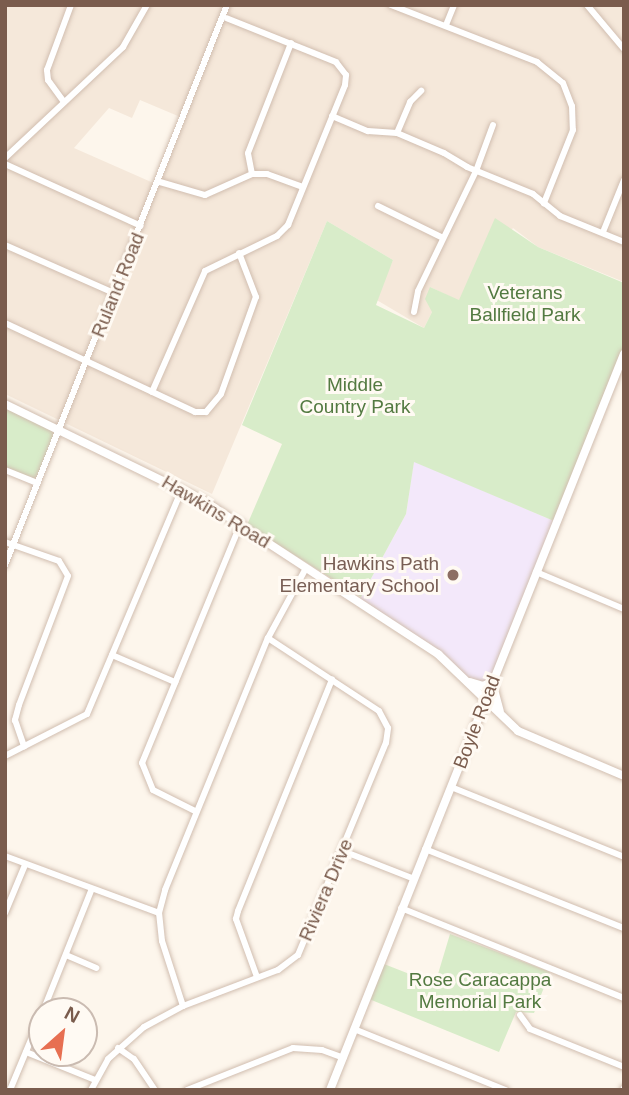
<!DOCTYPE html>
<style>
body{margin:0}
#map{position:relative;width:629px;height:1095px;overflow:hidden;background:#fdf6ec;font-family:Helvetica,sans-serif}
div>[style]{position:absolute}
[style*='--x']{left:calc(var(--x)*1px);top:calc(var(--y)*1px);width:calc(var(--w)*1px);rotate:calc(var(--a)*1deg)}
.residential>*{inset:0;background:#f5e8da}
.education>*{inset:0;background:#f3e8fa}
.green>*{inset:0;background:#d8ecc9}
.roads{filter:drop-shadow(0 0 2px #d1beb0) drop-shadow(0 0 2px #d1beb0)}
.minor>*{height:6px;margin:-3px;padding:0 3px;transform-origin:3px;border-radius:3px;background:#fff}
.tertiary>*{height:8px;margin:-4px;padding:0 4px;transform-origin:4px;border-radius:4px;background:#fff}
.dots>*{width:19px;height:19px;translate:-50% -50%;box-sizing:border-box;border:4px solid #fffaf3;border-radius:50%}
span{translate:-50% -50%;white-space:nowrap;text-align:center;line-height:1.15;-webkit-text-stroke:6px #fffaf3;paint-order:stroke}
.street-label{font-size:19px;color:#7a5c4d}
.park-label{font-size:19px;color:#537a41}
.education-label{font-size:19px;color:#785e54}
.right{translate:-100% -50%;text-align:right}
.frame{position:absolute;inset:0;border:7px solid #7a5c4d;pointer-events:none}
.north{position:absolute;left:28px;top:997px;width:70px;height:70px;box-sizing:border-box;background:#fffaf3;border:2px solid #cabbb1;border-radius:50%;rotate:28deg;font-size:19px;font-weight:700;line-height:28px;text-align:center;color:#7a5c4d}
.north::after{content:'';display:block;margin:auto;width:24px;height:32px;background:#e76f51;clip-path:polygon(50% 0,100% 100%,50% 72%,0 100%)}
</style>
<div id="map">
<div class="residential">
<i style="clip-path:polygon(evenodd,5px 5px,624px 5px,624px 282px,538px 247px,513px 228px,459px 301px,430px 287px,432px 312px,424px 328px,375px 299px,393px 260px,327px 221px,212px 494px,5px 394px,5px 5px,140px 100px,185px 119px,158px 185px,74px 148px,109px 108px,132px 118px,140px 100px)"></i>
</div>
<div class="education">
<i style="clip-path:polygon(414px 461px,554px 521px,485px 693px,360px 599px,406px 514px)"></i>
</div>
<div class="green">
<i style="clip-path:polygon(495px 218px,538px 247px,624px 283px,624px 346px,554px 521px,414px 462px,406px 514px,361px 597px,247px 525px,282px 444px,242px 425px,327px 221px,393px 260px,376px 305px,424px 328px,432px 312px,425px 299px,430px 287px,459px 300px)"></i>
<i style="clip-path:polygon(7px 405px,60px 429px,38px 483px,5px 470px)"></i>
<i style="clip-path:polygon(450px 934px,550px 972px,534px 1013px,516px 1012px,499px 1052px,369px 999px,384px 964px,435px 984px)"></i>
</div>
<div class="roads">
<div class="minor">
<i style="--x:391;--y:5;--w:157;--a:21.3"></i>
<i style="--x:537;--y:62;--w:33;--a:39"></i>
<i style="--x:563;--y:83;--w:25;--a:69"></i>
<i style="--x:572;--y:106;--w:24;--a:88"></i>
<i style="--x:573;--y:130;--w:79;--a:111.7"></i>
<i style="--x:587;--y:5;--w:57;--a:49.9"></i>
<i style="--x:446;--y:25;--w:22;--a:-68"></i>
<i style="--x:64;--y:102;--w:27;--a:-126"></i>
<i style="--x:48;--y:80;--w:10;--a:-96"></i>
<i style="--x:47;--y:70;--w:69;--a:-69.7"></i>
<i style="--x:332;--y:116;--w:39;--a:23"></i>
<i style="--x:368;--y:131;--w:29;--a:4"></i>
<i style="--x:397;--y:133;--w:51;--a:23.1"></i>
<i style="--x:444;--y:153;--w:27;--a:31"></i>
<i style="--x:467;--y:167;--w:71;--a:22.2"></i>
<i style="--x:533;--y:194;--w:35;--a:39"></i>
<i style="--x:560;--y:216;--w:69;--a:22.1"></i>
<i style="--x:397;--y:133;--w:34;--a:-67"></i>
<i style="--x:410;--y:102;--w:16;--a:-45"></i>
<i style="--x:5;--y:158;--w:162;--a:-43.2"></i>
<i style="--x:123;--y:47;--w:48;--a:-60.3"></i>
<i style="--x:5;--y:164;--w:149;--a:24.5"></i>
<i style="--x:252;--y:174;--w:21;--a:-101"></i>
<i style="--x:248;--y:153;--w:118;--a:-68.6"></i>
<i style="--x:160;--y:182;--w:47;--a:16.1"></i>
<i style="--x:205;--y:195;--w:51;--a:-24.1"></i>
<i style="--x:252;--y:174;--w:15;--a:0"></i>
<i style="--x:267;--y:174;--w:37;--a:20"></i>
<i style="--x:378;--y:206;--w:72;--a:26.2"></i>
<i style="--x:603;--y:232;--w:56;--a:-68"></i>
<i style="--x:5;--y:245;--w:119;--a:23.8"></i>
<i style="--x:414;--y:312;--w:21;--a:-79"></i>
<i style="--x:418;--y:291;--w:133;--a:-64.2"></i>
<i style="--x:476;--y:171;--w:49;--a:-69.7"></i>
<i style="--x:5;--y:323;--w:210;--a:25.1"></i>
<i style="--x:195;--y:412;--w:11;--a:0"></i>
<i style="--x:206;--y:412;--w:23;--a:-50"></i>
<i style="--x:221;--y:394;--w:103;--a:-70.2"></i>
<i style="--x:256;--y:297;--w:47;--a:-111.1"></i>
<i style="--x:152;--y:392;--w:132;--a:-66.3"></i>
<i style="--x:205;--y:271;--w:80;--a:-25.9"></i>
<i style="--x:277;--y:236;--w:16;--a:-45"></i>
<i style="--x:288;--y:225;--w:151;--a:-67.8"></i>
<i style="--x:345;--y:85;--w:10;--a:-84"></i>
<i style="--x:346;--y:75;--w:16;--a:-128"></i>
<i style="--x:336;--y:62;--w:118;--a:-158.2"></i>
<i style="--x:5;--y:470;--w:35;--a:22"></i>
<i style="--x:5;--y:542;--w:57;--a:19.4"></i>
<i style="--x:59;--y:561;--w:17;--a:59"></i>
<i style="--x:68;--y:576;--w:138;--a:110.8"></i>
<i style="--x:19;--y:705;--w:16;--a:105"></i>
<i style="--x:15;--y:720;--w:28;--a:71"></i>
<i style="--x:5;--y:565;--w:602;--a:-68.38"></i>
<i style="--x:536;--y:572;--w:95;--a:22.8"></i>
<i style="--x:112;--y:655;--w:69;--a:23.2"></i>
<i style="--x:5;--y:756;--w:92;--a:-27.1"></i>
<i style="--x:87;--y:714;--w:244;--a:-67.1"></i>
<i style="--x:451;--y:787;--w:187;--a:22"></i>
<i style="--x:195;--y:811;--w:47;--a:-153.4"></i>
<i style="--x:153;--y:790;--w:29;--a:-112"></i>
<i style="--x:142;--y:763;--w:260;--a:-67.6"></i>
<i style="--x:425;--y:849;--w:214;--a:21.7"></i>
<i style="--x:343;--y:851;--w:74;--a:21.4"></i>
<i style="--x:5;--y:856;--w:164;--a:20.3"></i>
<i style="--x:401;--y:908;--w:240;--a:22"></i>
<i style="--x:5;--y:913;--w:52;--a:-67.4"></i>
<i style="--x:66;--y:955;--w:33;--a:23"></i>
<i style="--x:257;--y:977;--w:62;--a:-109.9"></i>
<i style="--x:236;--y:919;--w:8;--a:-76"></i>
<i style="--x:238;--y:911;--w:250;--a:-67.9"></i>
<i style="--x:183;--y:1006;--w:68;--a:-107.9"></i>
<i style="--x:162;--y:941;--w:28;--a:-96"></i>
<i style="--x:159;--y:913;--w:24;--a:-75"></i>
<i style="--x:165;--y:890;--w:272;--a:-67.8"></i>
<i style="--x:268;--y:638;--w:80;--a:-61.5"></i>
<i style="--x:43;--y:1011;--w:129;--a:-68.2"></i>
<i style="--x:520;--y:1015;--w:17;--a:54"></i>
<i style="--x:530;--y:1029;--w:101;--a:22"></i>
<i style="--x:354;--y:1029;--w:164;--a:21.9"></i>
<i style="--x:118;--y:1048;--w:19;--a:35"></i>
<i style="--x:134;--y:1059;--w:37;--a:56"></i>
<i style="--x:26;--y:1052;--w:74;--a:22.1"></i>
<i style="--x:10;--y:1090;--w:83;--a:-67.4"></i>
<i style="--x:91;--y:1090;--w:35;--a:-61"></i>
<i style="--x:108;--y:1059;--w:48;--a:-41.6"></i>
<i style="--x:144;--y:1027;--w:44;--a:-28.3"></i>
<i style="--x:183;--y:1006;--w:102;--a:-20.8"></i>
<i style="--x:278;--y:970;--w:25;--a:-37"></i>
<i style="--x:298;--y:955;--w:230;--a:-67.5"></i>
<i style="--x:386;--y:743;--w:15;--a:-82"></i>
<i style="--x:388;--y:728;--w:19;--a:-118"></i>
<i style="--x:379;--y:711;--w:133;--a:-146.7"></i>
<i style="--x:187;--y:1090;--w:114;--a:-21.6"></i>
<i style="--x:293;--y:1048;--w:29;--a:4"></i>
<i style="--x:322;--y:1050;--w:23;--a:20"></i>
<i style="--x:623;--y:1090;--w:2;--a:-63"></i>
</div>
<div class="tertiary">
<i style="--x:5;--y:404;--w:221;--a:26"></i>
<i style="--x:204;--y:501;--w:280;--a:33.2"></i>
<i style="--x:438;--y:654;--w:111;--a:43.9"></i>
<i style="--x:518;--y:731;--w:115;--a:23"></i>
<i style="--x:470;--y:682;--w:14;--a:17"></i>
<i style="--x:483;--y:686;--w:10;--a:-24"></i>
<i style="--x:492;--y:682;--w:30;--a:75"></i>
<i style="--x:330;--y:1090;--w:793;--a:-68.23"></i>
</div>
</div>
<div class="dots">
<i style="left:453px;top:575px;background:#8d6e63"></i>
</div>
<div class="street-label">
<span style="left:118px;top:285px;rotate:-68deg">Ruland Road</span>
<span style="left:216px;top:512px;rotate:31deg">Hawkins Road</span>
<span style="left:477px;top:722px;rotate:-69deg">Boyle Road</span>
<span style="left:326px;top:890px;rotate:-67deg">Riviera Drive</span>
</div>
<div class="park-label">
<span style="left:525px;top:304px">Veterans<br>Ballfield Park</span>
<span style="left:355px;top:396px">Middle<br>Country Park</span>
<span style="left:480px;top:991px">Rose Caracappa<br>Memorial Park</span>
</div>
<div class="education-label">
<span class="right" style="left:439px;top:575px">Hawkins Path<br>Elementary School</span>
</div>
<div class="frame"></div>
<div class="north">N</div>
</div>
